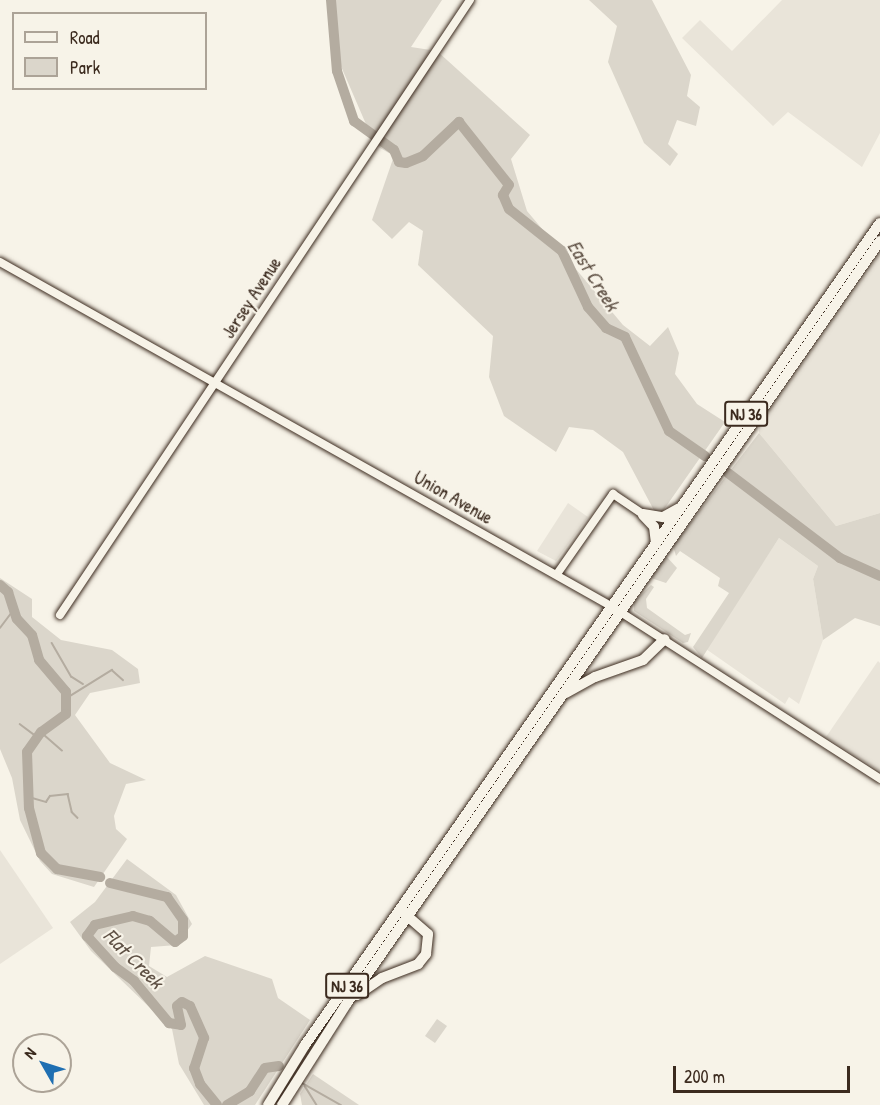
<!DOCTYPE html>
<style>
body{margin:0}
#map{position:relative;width:880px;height:1105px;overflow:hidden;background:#f7f3e8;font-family:"Patrick Hand",sans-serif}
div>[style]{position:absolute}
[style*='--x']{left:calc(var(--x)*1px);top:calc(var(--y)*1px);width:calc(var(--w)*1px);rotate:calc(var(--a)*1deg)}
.built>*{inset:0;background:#e9e4d9}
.green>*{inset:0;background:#dbd6cb}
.stream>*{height:1.5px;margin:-0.75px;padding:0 0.75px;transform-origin:0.75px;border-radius:0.75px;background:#b4aca0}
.river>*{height:10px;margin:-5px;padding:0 5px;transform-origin:5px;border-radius:5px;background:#b4aca0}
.roads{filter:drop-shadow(0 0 2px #3b2a1e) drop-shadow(0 0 2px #3b2a1e)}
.tertiary>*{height:8px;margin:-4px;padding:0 4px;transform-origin:4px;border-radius:4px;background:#f7f3e8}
.trunk>*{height:10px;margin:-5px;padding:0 5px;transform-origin:5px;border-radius:5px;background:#f7f3e8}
span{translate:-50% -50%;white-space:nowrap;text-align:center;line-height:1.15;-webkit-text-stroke:4.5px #f7f3e8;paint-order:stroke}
.shield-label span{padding:2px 4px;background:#f7f3e8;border:2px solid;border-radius:4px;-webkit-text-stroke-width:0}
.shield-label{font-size:16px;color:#3b2a1e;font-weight:700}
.street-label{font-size:18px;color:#3b2a1e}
.water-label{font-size:20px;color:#5f5145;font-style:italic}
.legend{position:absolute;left:12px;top:12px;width:195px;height:78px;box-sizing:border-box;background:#f7f3e8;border:2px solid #aca397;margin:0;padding:8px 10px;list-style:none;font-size:18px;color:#3b2a1e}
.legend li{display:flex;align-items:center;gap:12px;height:30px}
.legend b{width:30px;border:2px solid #aca397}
.north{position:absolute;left:12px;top:1033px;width:60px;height:60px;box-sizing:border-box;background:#f7f3e8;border:2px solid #aca397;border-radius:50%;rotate:309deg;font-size:16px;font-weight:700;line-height:24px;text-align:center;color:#3b2a1e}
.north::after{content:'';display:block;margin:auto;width:21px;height:27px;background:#1f6fb2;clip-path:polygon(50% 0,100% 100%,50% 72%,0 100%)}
.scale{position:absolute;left:673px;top:1066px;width:177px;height:27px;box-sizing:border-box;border:3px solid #3b2a1e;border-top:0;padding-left:8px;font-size:18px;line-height:21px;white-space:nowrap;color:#3b2a1e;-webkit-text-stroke:4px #f7f3e8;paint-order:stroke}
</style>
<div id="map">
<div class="built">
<i style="clip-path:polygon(782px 0,880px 0,880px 133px,862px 167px,788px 112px,773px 126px,682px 38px,700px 20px,732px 51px)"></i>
<i style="clip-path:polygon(880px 254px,880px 513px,836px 526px,759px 433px,759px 426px)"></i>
<i style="clip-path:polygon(568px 503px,588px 517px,556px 561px,537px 551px)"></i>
<i style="clip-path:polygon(779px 538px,818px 566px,813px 579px,823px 640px,799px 704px,789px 697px,785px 704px,706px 649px)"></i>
<i style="clip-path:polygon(878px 661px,880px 663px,880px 771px,826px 737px)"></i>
<i style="clip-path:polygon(0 850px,53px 928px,0 964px)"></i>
</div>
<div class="green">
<i style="clip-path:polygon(331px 0,442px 0,411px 47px,437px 51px,530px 135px,511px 159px,527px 211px,623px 325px,650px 346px,668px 327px,679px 353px,675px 374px,697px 404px,725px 422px,658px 518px,623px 452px,593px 430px,569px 427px,556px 452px,504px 416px,489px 377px,493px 336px,418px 265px,423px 231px,409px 222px,392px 239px,372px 220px,394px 156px,375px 145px,337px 57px)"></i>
<i style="clip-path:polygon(589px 0,652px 0,691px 75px,687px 96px,700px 107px,696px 126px,677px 120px,668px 144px,678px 154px,670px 166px,644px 143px,608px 62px,617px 26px)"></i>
<i style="clip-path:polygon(759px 433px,836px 526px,880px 513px,880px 626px,855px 618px,823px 640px,813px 579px,818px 566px,779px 538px,702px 658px,693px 647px,729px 593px,718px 586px,720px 578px,680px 551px,676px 556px,673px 546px)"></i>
<i style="clip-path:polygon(666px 556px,677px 568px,666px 583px,651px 578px)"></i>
<i style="clip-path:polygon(0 578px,32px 599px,32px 617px,61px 640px,112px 650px,138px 669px,140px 683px,90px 693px,75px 715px,110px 763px,146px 780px,126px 784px,114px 816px,116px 829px,127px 839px,94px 887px,52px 874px,40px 861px,20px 820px,12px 778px,0 749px)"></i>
<i style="clip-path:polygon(651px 585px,654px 587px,646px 599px,647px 608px,685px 635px,691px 633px,688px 642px,683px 643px,634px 611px,634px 602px)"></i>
<i style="clip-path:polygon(127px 859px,176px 895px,192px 924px,177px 945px,151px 947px,149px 966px,167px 977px,205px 956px,272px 979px,278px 998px,310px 1020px,255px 1105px,204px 1105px,179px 1064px,172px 1029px,91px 951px,70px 922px,95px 902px)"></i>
<i style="clip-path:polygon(437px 1019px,447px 1026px,435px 1043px,425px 1036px)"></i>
<i style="clip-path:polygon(313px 1074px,359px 1105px,302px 1105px,300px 1094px)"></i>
</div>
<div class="stream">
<i style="--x:0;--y:628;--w:21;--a:-53"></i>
<i style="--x:52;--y:643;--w:39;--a:60"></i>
<i style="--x:72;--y:677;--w:13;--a:32"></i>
<i style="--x:67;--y:698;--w:53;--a:-31.9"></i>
<i style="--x:112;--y:670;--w:15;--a:42"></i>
<i style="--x:20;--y:724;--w:21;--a:37"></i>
<i style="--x:41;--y:732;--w:28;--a:41"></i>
<i style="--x:29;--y:797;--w:18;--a:16"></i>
<i style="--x:46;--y:802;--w:7;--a:-56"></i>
<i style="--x:50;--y:796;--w:18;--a:-6"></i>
<i style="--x:68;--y:794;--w:18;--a:77"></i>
<i style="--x:72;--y:812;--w:8;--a:45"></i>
<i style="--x:302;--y:1083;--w:45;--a:29.4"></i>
<i style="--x:305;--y:1086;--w:22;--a:58"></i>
</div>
<div class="river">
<i style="--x:331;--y:0;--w:71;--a:85.2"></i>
<i style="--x:337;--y:71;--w:53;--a:71.2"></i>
<i style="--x:354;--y:121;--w:49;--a:35.9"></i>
<i style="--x:394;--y:150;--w:13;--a:67"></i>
<i style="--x:399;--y:162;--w:7;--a:8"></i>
<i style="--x:406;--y:163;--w:18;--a:-22"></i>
<i style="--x:423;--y:156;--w:50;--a:-43.4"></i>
<i style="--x:459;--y:122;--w:80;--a:51.6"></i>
<i style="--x:509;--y:185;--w:12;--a:121"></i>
<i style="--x:503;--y:195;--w:15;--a:67"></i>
<i style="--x:509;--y:209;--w:68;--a:38.4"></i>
<i style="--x:562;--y:251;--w:62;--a:65.1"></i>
<i style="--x:588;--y:307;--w:28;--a:49"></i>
<i style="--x:606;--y:328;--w:21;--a:25"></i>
<i style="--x:625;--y:337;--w:104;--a:64.9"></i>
<i style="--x:669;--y:431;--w:44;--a:34.8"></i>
<i style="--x:728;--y:473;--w:141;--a:37.2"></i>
<i style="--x:840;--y:558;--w:44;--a:24.2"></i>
<i style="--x:0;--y:585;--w:11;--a:41"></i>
<i style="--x:8;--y:592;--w:28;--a:72"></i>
<i style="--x:17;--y:619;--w:22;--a:47"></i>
<i style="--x:32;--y:635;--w:26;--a:74"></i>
<i style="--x:39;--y:660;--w:42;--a:49.8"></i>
<i style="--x:66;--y:692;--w:22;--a:90"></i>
<i style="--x:66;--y:714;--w:31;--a:144"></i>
<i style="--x:41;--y:732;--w:24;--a:125"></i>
<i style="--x:27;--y:752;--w:56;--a:88"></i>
<i style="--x:29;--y:808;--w:47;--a:75.1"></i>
<i style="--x:41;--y:853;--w:23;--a:45"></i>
<i style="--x:57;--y:869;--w:44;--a:10.5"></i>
<i style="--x:110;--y:883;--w:59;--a:13.8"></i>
<i style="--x:167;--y:897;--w:28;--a:55"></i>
<i style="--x:183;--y:920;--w:16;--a:90"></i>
<i style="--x:183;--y:936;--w:10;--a:143"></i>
<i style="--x:175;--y:942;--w:33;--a:-140"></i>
<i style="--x:150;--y:921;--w:18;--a:-164"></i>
<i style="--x:133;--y:916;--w:39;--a:167"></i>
<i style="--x:95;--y:925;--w:14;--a:126"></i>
<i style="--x:87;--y:936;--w:42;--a:47.9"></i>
<i style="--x:115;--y:967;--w:24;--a:36"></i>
<i style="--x:134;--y:981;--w:55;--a:50.2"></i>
<i style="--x:169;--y:1023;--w:12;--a:9"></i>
<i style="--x:181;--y:1025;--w:19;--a:-102"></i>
<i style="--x:177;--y:1006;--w:6;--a:-39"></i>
<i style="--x:182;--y:1002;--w:9;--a:27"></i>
<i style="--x:190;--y:1006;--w:35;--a:66"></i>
<i style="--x:204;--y:1038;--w:32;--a:108"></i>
<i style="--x:194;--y:1068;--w:17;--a:69"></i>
<i style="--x:200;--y:1084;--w:27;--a:51"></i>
<i style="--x:227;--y:1105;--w:27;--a:-31"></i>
<i style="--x:250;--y:1091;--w:27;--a:-57"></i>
<i style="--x:265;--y:1068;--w:14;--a:-8"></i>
</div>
<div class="roads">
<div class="tertiary">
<i style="--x:0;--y:262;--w:701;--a:29.38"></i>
<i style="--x:611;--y:606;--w:320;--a:32.7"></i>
<i style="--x:557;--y:574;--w:98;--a:-55"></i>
<i style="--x:613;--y:494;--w:36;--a:34"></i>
<i style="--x:60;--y:615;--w:739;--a:-56.31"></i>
</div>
<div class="trunk">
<i style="--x:643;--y:514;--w:20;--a:9"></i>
<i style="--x:663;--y:517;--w:18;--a:-29"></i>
<i style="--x:643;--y:515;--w:16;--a:47"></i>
<i style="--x:654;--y:527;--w:17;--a:83"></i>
<i style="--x:566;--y:693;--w:33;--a:-29"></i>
<i style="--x:595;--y:677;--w:51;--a:-19.5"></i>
<i style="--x:643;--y:660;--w:30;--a:-44"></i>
<i style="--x:357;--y:995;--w:30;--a:-34"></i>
<i style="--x:382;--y:978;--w:39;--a:-21"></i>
<i style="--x:418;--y:964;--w:13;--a:-51"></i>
<i style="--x:426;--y:954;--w:20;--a:-84"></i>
<i style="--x:428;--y:934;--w:32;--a:-139"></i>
<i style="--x:268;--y:1105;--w:70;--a:-58.3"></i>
<i style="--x:305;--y:1045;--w:1003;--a:-55.03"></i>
<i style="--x:282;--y:1105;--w:121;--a:-57.5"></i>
<i style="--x:347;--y:1003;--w:930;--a:-55.03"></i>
</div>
</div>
<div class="shield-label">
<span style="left:746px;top:414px">NJ 36</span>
<span style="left:347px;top:986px">NJ 36</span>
</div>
<div class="street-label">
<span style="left:252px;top:298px;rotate:-57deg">Jersey Avenue</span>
<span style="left:453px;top:498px;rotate:30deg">Union Avenue</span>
</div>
<div class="water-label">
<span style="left:594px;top:275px;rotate:58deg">East Creek</span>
<span style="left:134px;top:958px;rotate:45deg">Flat Creek</span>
</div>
<ul class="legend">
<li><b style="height:8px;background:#f7f3e8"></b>Road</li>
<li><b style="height:16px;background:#dbd6cb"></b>Park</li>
</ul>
<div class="north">N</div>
<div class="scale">200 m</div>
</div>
